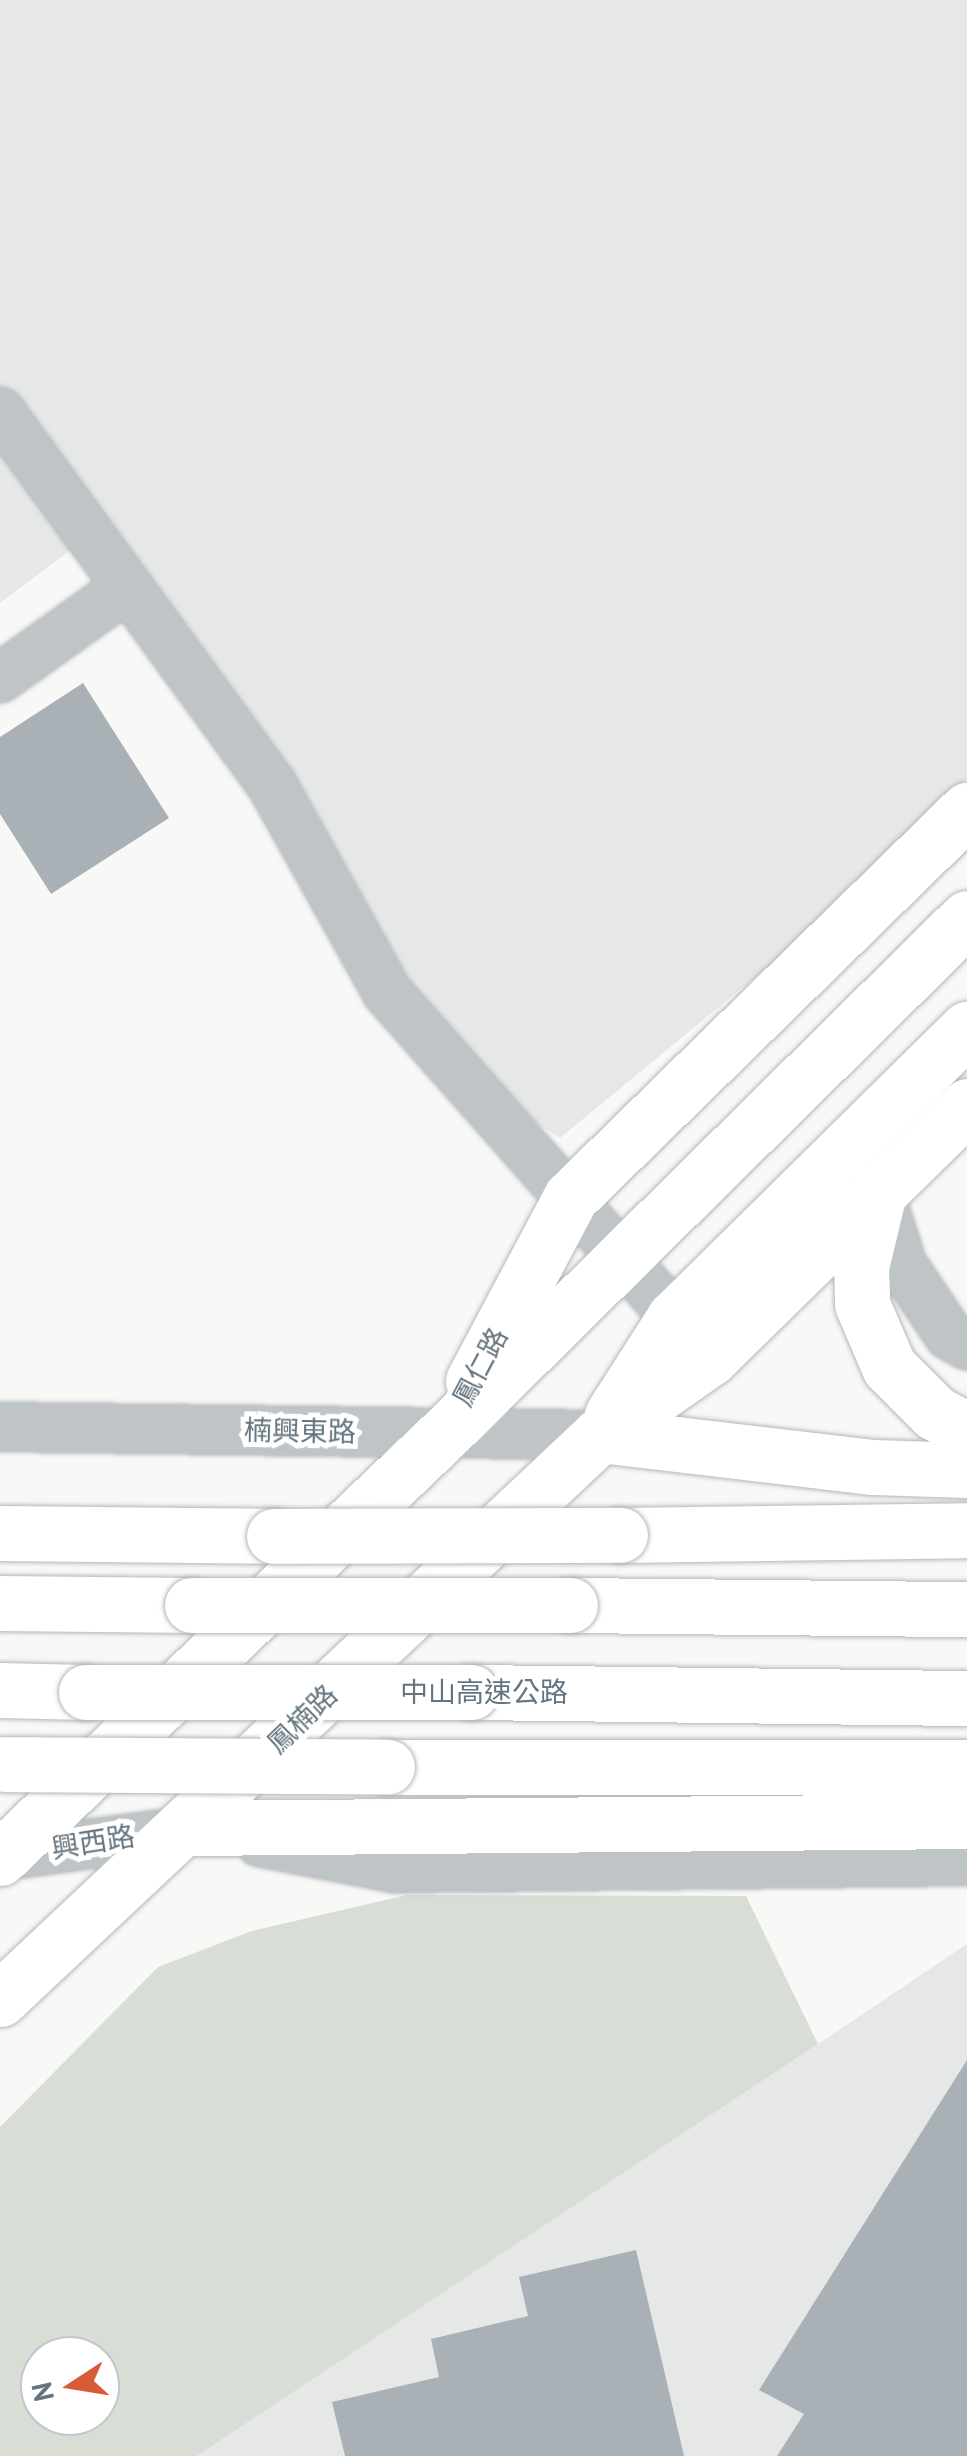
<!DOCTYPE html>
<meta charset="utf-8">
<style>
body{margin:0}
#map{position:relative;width:967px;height:2456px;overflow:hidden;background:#f8f8f6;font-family:"PT Sans","Noto Sans TC",sans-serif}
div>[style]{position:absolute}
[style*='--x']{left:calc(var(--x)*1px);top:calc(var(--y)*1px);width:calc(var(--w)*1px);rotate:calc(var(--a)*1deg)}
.built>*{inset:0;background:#e6e7e7}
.green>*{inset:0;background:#d8ddd5}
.building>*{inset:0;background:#a9b1b6}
.roads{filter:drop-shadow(0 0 2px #b3b8bc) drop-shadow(0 0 2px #b3b8bc)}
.minor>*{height:48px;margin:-24px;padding:0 24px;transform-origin:24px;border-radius:24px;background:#bfc4c7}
.major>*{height:55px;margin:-27.5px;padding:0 27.5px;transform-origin:27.5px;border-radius:27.5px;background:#fff}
.highway>*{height:55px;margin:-27.5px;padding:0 27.5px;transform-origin:27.5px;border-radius:27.5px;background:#fff}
.bridges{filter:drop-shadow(0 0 2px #b3b7ba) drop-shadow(0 0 2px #b3b7ba)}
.highway-bridge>*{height:55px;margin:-27.5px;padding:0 27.5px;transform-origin:27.5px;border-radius:27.5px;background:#fff}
span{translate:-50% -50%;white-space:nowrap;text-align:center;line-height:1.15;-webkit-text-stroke:10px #fff;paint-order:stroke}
.street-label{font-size:28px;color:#65747f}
.north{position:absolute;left:20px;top:2336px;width:100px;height:100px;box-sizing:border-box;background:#fff;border:2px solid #c1c7cc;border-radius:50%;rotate:258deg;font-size:28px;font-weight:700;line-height:40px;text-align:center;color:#65747f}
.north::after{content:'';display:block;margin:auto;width:35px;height:45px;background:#d75b37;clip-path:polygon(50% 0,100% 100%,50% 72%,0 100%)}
</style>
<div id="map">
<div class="built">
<i style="clip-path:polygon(0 0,967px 0,967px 778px,766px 968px,560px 1138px,502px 1103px,462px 1061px,414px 984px,88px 537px,0 603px)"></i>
<i style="clip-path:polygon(967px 1944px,967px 2456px,197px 2456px,818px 2044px)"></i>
</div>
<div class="green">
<i style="clip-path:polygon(evenodd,407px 1895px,746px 1896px,818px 2044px,197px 2456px,0 2456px,0 2127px,158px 1967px,252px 1931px,407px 1895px,40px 2356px,100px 2356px,100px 2416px,40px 2416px,40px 2356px)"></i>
</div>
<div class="building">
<i style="clip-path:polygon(83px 683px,169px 818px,51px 894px,0 814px,0 737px)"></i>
<i style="clip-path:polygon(967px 2060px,967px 2456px,777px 2456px,804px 2414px,759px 2390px)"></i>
<i style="clip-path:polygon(636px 2250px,684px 2456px,345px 2456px,332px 2402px,439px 2377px,431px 2339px,528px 2316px,519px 2277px)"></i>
</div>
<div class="roads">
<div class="minor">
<i style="--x:0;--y:412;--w:462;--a:53.9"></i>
<i style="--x:272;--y:785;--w:237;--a:60.9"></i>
<i style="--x:387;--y:992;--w:470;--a:48.5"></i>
<i style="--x:0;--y:678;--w:153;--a:-35.5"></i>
<i style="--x:879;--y:1192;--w:77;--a:72.5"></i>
<i style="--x:902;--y:1265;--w:84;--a:56.1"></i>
<i style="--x:949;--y:1335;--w:21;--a:29"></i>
<i style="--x:0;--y:1427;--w:600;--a:0.76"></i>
<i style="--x:260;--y:1842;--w:137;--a:10.9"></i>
<i style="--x:395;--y:1868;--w:572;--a:-0.7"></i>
<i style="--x:0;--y:1856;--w:196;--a:-7.6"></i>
</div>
<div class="major">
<i style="--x:473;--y:1381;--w:208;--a:-62"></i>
<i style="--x:571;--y:1197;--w:554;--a:-44.34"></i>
<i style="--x:612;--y:1415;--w:115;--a:-57.4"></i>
<i style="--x:674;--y:1318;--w:412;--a:-44.6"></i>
<i style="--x:0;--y:1858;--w:615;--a:-43.68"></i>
<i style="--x:445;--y:1433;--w:733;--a:-44.61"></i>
<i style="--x:0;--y:1999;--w:823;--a:-43.23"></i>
<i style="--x:600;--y:1435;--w:134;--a:-35"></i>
<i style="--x:710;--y:1358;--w:360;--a:-44.4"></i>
</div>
<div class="highway">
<i style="--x:879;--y:1192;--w:77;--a:103.5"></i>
<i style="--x:861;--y:1267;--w:37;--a:88"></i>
<i style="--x:862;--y:1304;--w:69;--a:66.8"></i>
<i style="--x:889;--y:1367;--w:65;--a:45"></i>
<i style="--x:935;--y:1413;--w:36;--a:28"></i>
<i style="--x:600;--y:1435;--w:275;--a:6.7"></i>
<i style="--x:873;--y:1467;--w:94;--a:1.8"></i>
<i style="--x:0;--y:1533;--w:274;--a:0.6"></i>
<i style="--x:620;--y:1535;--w:347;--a:-0.8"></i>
<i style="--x:0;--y:1603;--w:192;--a:0.6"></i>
<i style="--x:570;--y:1605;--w:397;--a:0.6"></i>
<i style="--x:0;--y:1690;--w:86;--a:1.3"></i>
<i style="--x:471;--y:1692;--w:496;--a:0.7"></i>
<i style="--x:387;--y:1767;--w:580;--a:0"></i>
<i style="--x:186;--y:1828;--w:781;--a:-0.51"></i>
</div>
</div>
<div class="bridges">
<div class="highway-bridge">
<i style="--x:274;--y:1536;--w:346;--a:-0.2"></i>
<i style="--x:192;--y:1605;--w:378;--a:0"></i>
<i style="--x:86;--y:1692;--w:385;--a:0"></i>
<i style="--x:5;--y:1764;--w:382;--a:0.4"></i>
</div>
</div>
<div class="street-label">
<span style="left:480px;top:1367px;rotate:-62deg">鳳仁路</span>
<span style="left:300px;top:1431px;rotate:1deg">楠興東路</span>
<span style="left:484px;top:1692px">中山高速公路</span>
<span style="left:302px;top:1719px;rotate:-44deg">鳳楠路</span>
<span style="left:93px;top:1842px;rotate:-9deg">興西路</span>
</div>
<div class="north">N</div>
</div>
